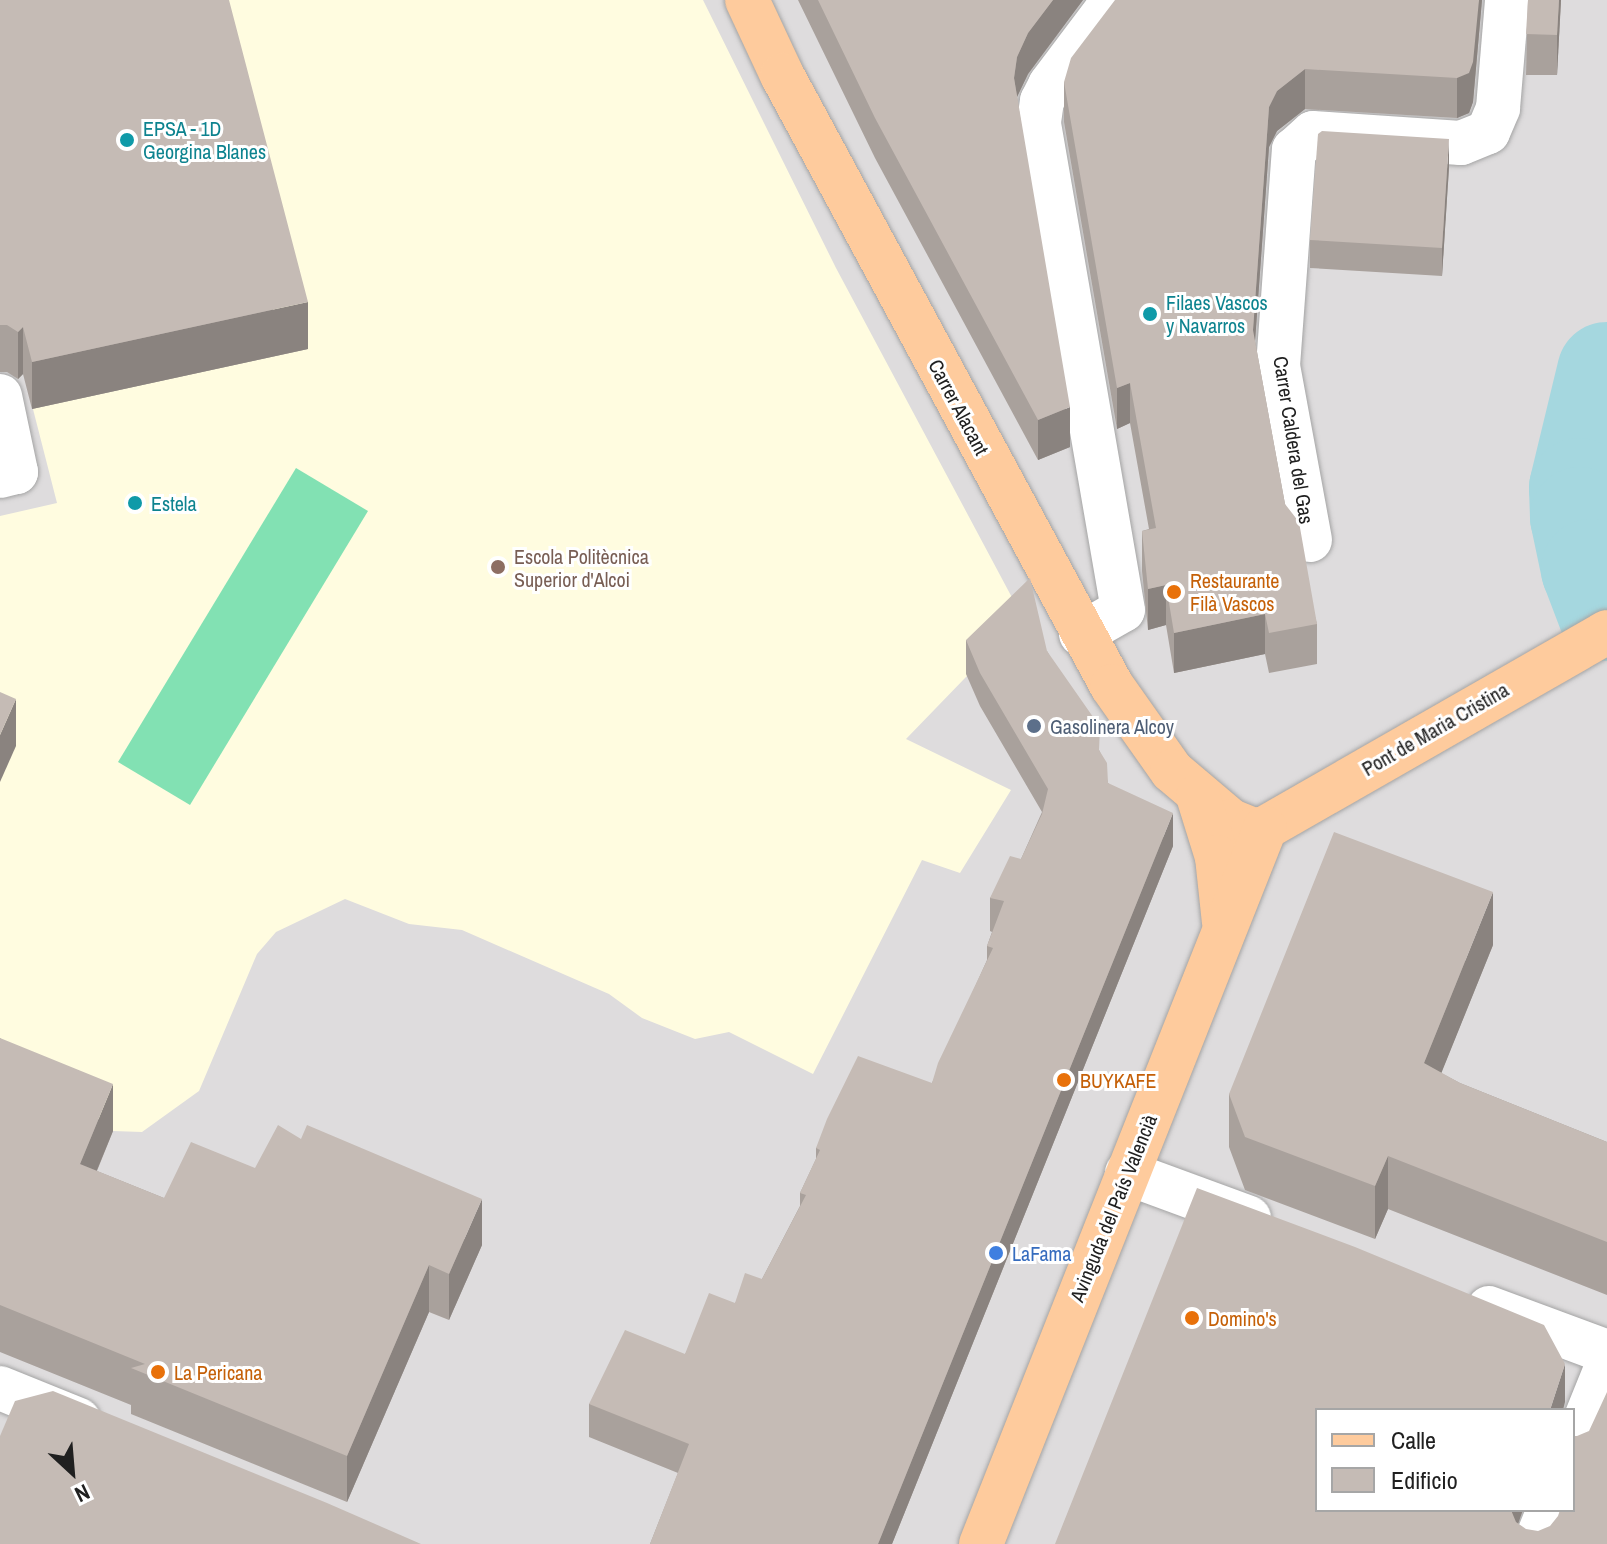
<!DOCTYPE html>
<meta charset="utf-8">
<style>
body{margin:0}
#map{position:relative;width:1607px;height:1544px;overflow:hidden;background:#f0ece6;font-family:"Archivo Narrow",sans-serif}
div>[style]{position:absolute}
[style*='--x']{left:calc(var(--x)*1px);top:calc(var(--y)*1px);width:calc(var(--w)*1px);rotate:calc(var(--a)*1deg)}
.residential>*{inset:0;background:#dedcdd}
.education>*{inset:0;background:#fffce0}
.pitch>*{inset:0;background:#82e1b3}
.river>*{height:100px;margin:-50px;padding:0 50px;transform-origin:50px;border-radius:50px;background:#a5d7df}
.roads{filter:drop-shadow(0 0 2px #a4a4a4) drop-shadow(0 0 2px #a4a4a4)}
.minor>*{height:44px;margin:-22px;padding:0 22px;transform-origin:22px;border-radius:22px;background:#fff}
.major>*{height:44px;margin:-22px;padding:0 22px;transform-origin:22px;border-radius:22px;background:#fecb9d}
.wall>*{inset:0;background:#a9a19c}
.shaded-wall>*{inset:0;background:#8a837f}
.building>*{inset:0;background:#c5bbb5}
.dots>*{width:22px;height:22px;translate:-50% -50%;box-sizing:border-box;border:4px solid #fff;border-radius:50%}
span{translate:-50% -50%;white-space:nowrap;text-align:center;line-height:1.15;-webkit-text-stroke:6px #fff;paint-order:stroke}
.culture-label{font-size:20px;color:#0d838f}
.left{translate:0 -50%;text-align:left}
.street-label{font-size:20px;color:#202020}
.education-label{font-size:20px;color:#785e54}
.food-label{font-size:20px;color:#c56008}
.service-label{font-size:20px;color:#4e5e75}
.shop-label{font-size:20px;color:#366cbe}
.legend{position:absolute;left:1315px;top:1408px;width:260px;height:104px;box-sizing:border-box;background:#fff;border:2px solid #a6a6a6;margin:0;padding:10px 14px;list-style:none;font-size:24px;color:#202020}
.legend li{display:flex;align-items:center;gap:16px;height:40px}
.legend b{width:40px;border:2px solid #a6a6a6}
.north{position:absolute;left:32px;top:1432px;width:80px;height:80px;-webkit-text-stroke:6px #fff;paint-order:stroke;rotate:154deg;font-size:22px;font-weight:700;line-height:32px;text-align:center;color:#202020}
.north::after{content:'';display:block;margin:auto;width:28px;height:36px;background:#202020;clip-path:polygon(50% 0,100% 100%,50% 72%,0 100%)}
</style>
<div id="map">
<div class="residential">
<i style="clip-path:polygon(evenodd,0 0,1607px 0,1607px 1544px,0 1544px,0 0,1317px 1410px,1573px 1410px,1573px 1510px,1317px 1510px,1317px 1410px)"></i>
</div>
<div class="education">
<i style="clip-path:polygon(0 0,703px 0,836px 268px,1023px 618px,906px 739px,1011px 790px,960px 873px,922px 860px,813px 1074px,729px 1032px,695px 1039px,642px 1018px,609px 994px,462px 930px,409px 924px,345px 899px,276px 932px,257px 954px,199px 1091px,142px 1132px,113px 1131px,0 1085px,0 516px,57px 503px,0 280px)"></i>
</div>
<div class="pitch">
<i style="clip-path:polygon(296px 468px,368px 511px,190px 805px,118px 762px)"></i>
</div>
<div class="river">
<i style="--x:1607;--y:372;--w:119;--a:103.6"></i>
<i style="--x:1579;--y:488;--w:29;--a:88"></i>
<i style="--x:1580;--y:517;--w:53;--a:78.1"></i>
<i style="--x:1591;--y:569;--w:45;--a:69.1"></i>
</div>
<div class="roads">
<div class="minor">
<i style="--x:0;--y:396;--w:78;--a:78.1"></i>
<i style="--x:16;--y:472;--w:16;--a:166"></i>
<i style="--x:1310;--y:540;--w:177;--a:-100.4"></i>
<i style="--x:1278;--y:366;--w:217;--a:-85.8"></i>
<i style="--x:1294;--y:150;--w:25;--a:-42"></i>
<i style="--x:1313;--y:133;--w:148;--a:3.9"></i>
<i style="--x:1461;--y:143;--w:29;--a:-22"></i>
<i style="--x:1488;--y:132;--w:26;--a:-67"></i>
<i style="--x:1498;--y:108;--w:108;--a:-85.2"></i>
<i style="--x:1081;--y:634;--w:48;--a:-29.7"></i>
<i style="--x:1123;--y:610;--w:495;--a:-99.8"></i>
<i style="--x:1039;--y:122;--w:21;--a:-82"></i>
<i style="--x:1042;--y:101;--w:18;--a:-63"></i>
<i style="--x:1050;--y:85;--w:106;--a:-53"></i>
<i style="--x:1127;--y:1173;--w:130;--a:20.2"></i>
<i style="--x:1489;--y:1308;--w:126;--a:20.4"></i>
<i style="--x:0;--y:1388;--w:85;--a:22.1"></i>
<i style="--x:1573;--y:1450;--w:91;--a:-68"></i>
<i style="--x:1535;--y:1544;--w:37;--a:-68"></i>
</div>
<div class="major">
<i style="--x:747;--y:0;--w:83;--a:65"></i>
<i style="--x:782;--y:75;--w:694;--a:61.63"></i>
<i style="--x:1112;--y:686;--w:104;--a:54.8"></i>
<i style="--x:1172;--y:771;--w:77;--a:40.3"></i>
<i style="--x:1231;--y:821;--w:24;--a:22"></i>
<i style="--x:1253;--y:830;--w:12;--a:-9"></i>
<i style="--x:1265;--y:828;--w:394;--a:-29.8"></i>
<i style="--x:1198;--y:796;--w:64;--a:72.7"></i>
<i style="--x:1217;--y:857;--w:65;--a:83.9"></i>
<i style="--x:981;--y:1544;--w:770;--a:-68.36"></i>
</div>
</div>
<div class="wall">
<i style="clip-path:polygon(0 0,308px 349px,32px 409px,23px 374px,18px 379px,7px 372px,0 372px)"></i>
<i style="clip-path:polygon(798px 0,1083px 0,1028px 74px,1017px 97px,1070px 447px,1038px 460px,875px 158px)"></i>
<i style="clip-path:polygon(1482px 0,1473px 102px,1469px 113px,1457px 118px,1305px 109px,1277px 131px,1269px 147px,1255px 341px,1285px 504px,1317px 624px,1317px 664px,1269px 673px,1265px 654px,1174px 673px,1166px 625px,1148px 630px,1142px 571px,1142px 531px,1149px 529px,1130px 423px,1117px 429px,1064px 122px,1064px 82px)"></i>
<i style="clip-path:polygon(1528px 0,1561px 0,1557px 75px,1526px 75px)"></i>
<i style="clip-path:polygon(1449px 167px,1442px 276px,1310px 268px,1310px 240px)"></i>
<i style="clip-path:polygon(966px 640px,1047px 651px,1100px 752px,1108px 783px,1173px 846px,892px 1544px,650px 1544px,678px 1473px,589px 1437px,589px 1404px,685px 1354px,735px 1303px,762px 1279px,800px 1206px,800px 1193px,816px 1159px,816px 1148px,932px 1083px,987px 960px,987px 946px,992px 932px,990px 931px,990px 898px,1021px 859px,1042px 812px,980px 706px,966px 674px)"></i>
<i style="clip-path:polygon(1493px 945px,1441px 1073px,1460px 1083px,1607px 1142px,1607px 1295px,1388px 1209px,1375px 1239px,1245px 1190px,1229px 1147px,1229px 1094px)"></i>
<i style="clip-path:polygon(0 1038px,113px 1131px,97px 1171px,164px 1198px,255px 1168px,482px 1245px,449px 1320px,429px 1312px,347px 1502px,131px 1414px,131px 1405px,0 1352px)"></i>
</div>
<div class="shaded-wall">
<i style="clip-path:polygon(1053px 0,1083px 0,1028px 74px,1017px 97px,1014px 78px,1017px 57px,1028px 33px)"></i>
<i style="clip-path:polygon(1479px 0,1482px 0,1473px 102px,1469px 113px,1457px 118px,1457px 78px)"></i>
<i style="clip-path:polygon(1559px 0,1561px 0,1557px 75px,1557px 35px)"></i>
<i style="clip-path:polygon(1305px 69px,1305px 109px,1277px 131px,1269px 147px,1253px 370px,1253px 330px,1269px 107px,1277px 91px)"></i>
<i style="clip-path:polygon(1449px 139px,1449px 167px,1442px 276px,1442px 248px)"></i>
<i style="clip-path:polygon(308px 302px,308px 349px,32px 409px,32px 362px)"></i>
<i style="clip-path:polygon(23px 327px,23px 374px,18px 379px,18px 332px)"></i>
<i style="clip-path:polygon(1130px 383px,1130px 423px,1117px 429px,1117px 388px)"></i>
<i style="clip-path:polygon(1070px 407px,1070px 447px,1038px 460px,1038px 420px)"></i>
<i style="clip-path:polygon(1166px 585px,1166px 625px,1148px 630px,1148px 589px)"></i>
<i style="clip-path:polygon(1265px 614px,1265px 654px,1174px 673px,1174px 633px)"></i>
<i style="clip-path:polygon(16px 699px,16px 746px,0 782px,0 735px)"></i>
<i style="clip-path:polygon(1173px 813px,1173px 846px,892px 1544px,878px 1544px)"></i>
<i style="clip-path:polygon(1493px 892px,1493px 945px,1424px 1116px,1424px 1063px)"></i>
<i style="clip-path:polygon(113px 1084px,113px 1131px,80px 1211px,80px 1164px)"></i>
<i style="clip-path:polygon(1388px 1156px,1388px 1209px,1375px 1239px,1375px 1186px)"></i>
<i style="clip-path:polygon(482px 1199px,482px 1245px,449px 1320px,449px 1274px)"></i>
<i style="clip-path:polygon(429px 1265px,429px 1312px,347px 1502px,347px 1456px)"></i>
<i style="clip-path:polygon(1565px 1364px,1565px 1402px,1563px 1410px,1550px 1410px)"></i>
<i style="clip-path:polygon(1510px 1510px,1523px 1510px,1511px 1544px)"></i>
</div>
<div class="building">
<i style="clip-path:polygon(0 0,229px 0,308px 302px,32px 362px,23px 327px,18px 332px,7px 325px,0 325px)"></i>
<i style="clip-path:polygon(818px 0,1053px 0,1028px 33px,1017px 57px,1014px 78px,1070px 407px,1038px 420px,875px 118px)"></i>
<i style="clip-path:polygon(1115px 0,1479px 0,1473px 62px,1469px 73px,1457px 78px,1305px 69px,1277px 91px,1269px 107px,1253px 330px,1285px 504px,1299px 522px,1317px 624px,1269px 633px,1265px 614px,1174px 633px,1166px 585px,1148px 589px,1142px 531px,1156px 528px,1130px 383px,1117px 388px,1064px 82px,1071px 58px)"></i>
<i style="clip-path:polygon(1528px 0,1559px 0,1557px 35px,1526px 34px)"></i>
<i style="clip-path:polygon(1322px 131px,1449px 139px,1442px 248px,1310px 240px,1318px 134px)"></i>
<i style="clip-path:polygon(1030px 578px,1047px 651px,1100px 727px,1099px 750px,1107px 763px,1108px 783px,1173px 813px,878px 1544px,650px 1544px,689px 1444px,589px 1404px,625px 1330px,685px 1354px,709px 1293px,735px 1303px,745px 1273px,762px 1279px,806px 1195px,800px 1193px,820px 1150px,816px 1148px,827px 1119px,858px 1056px,932px 1083px,938px 1063px,993px 948px,987px 946px,1004px 901px,990px 898px,1010px 856px,1021px 859px,1042px 814px,1048px 789px,980px 673px,966px 640px)"></i>
<i style="clip-path:polygon(0 692px,16px 699px,0 735px)"></i>
<i style="clip-path:polygon(1334px 832px,1493px 892px,1424px 1063px,1460px 1083px,1607px 1142px,1607px 1242px,1388px 1156px,1375px 1186px,1245px 1137px,1229px 1094px)"></i>
<i style="clip-path:polygon(0 1038px,113px 1084px,80px 1164px,164px 1198px,191px 1142px,255px 1168px,278px 1125px,301px 1139px,307px 1125px,482px 1199px,449px 1274px,429px 1265px,347px 1456px,131px 1368px,145px 1364px,0 1305px)"></i>
<i style="clip-path:polygon(1197px 1188px,1355px 1247px,1544px 1325px,1565px 1364px,1550px 1410px,1317px 1410px,1317px 1510px,1511px 1510px,1516px 1522px,1526px 1529px,1538px 1531px,1550px 1526px,1558px 1516px,1560px 1510px,1573px 1510px,1573px 1436px,1577px 1436px,1589px 1431px,1607px 1392px,1607px 1544px,1055px 1544px)"></i>
<i style="clip-path:polygon(53px 1391px,327px 1503px,421px 1544px,0 1544px,0 1436px,15px 1401px)"></i>
</div>
<div class="dots">
<i style="left:127px;top:140px;background:#0f9aa8"></i>
<i style="left:1150px;top:314px;background:#0f9aa8"></i>
<i style="left:135px;top:503px;background:#0f9aa8"></i>
<i style="left:498px;top:567px;background:#8d6e63"></i>
<i style="left:1174px;top:592px;background:#e8710a"></i>
<i style="left:1034px;top:726px;background:#5c6f8a"></i>
<i style="left:1064px;top:1080px;background:#e8710a"></i>
<i style="left:996px;top:1253px;background:#3f7fe0"></i>
<i style="left:1192px;top:1318px;background:#e8710a"></i>
<i style="left:158px;top:1372px;background:#e8710a"></i>
</div>
<div class="culture-label">
<span class="left" style="left:143px;top:140px">EPSA - 1D<br>Georgina Blanes</span>
<span class="left" style="left:1166px;top:314px">Filaes Vascos<br>y Navarros</span>
<span class="left" style="left:151px;top:503px">Estela</span>
</div>
<div class="street-label">
<span style="left:959px;top:407px;rotate:62deg">Carrer Alacant</span>
<span style="left:1294px;top:440px;rotate:81deg">Carrer Caldera del Gas</span>
<span style="left:1435px;top:729px;rotate:-30deg">Pont de Maria Cristina</span>
<span style="left:1113px;top:1208px;rotate:-68deg">Avinguda del País Valencià</span>
</div>
<div class="education-label">
<span class="left" style="left:514px;top:568px">Escola Politècnica<br>Superior d'Alcoi</span>
</div>
<div class="food-label">
<span class="left" style="left:1190px;top:592px">Restaurante<br>Filà Vascos</span>
<span class="left" style="left:1080px;top:1080px">BUYKAFE</span>
<span class="left" style="left:1208px;top:1318px">Domino's</span>
<span class="left" style="left:174px;top:1372px">La Pericana</span>
</div>
<div class="service-label">
<span class="left" style="left:1050px;top:726px">Gasolinera Alcoy</span>
</div>
<div class="shop-label">
<span class="left" style="left:1012px;top:1253px">LaFama</span>
</div>
<ul class="legend">
<li><b style="height:10px;background:#fecb9d"></b>Calle</li>
<li><b style="height:22px;background:#c5bbb5"></b>Edificio</li>
</ul>
<div class="north">N</div>
</div>
